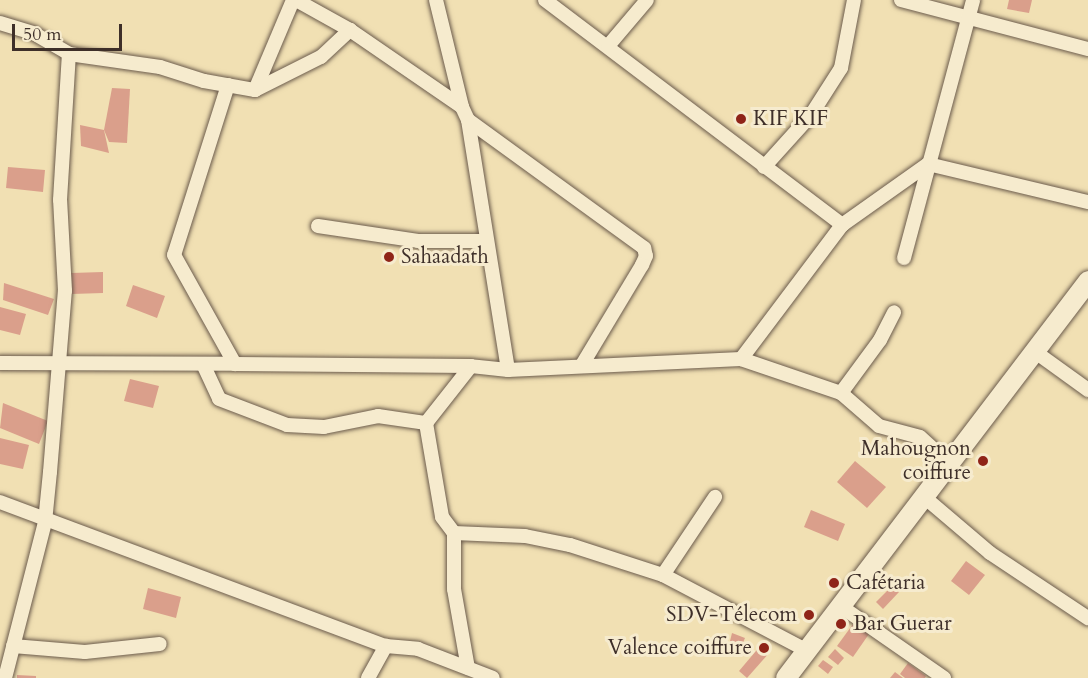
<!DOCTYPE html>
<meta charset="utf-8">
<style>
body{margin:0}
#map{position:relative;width:1088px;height:678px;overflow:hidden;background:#f1e0b3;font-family:Cardo,serif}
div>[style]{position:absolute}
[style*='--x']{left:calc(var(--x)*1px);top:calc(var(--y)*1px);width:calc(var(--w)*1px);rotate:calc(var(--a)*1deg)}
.building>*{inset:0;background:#da9f8b}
.roads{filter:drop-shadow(0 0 2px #6b5b4c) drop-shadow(0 0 2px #6b5b4c)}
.street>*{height:14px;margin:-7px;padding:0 7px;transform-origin:7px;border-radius:7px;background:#f6ebce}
.secondary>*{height:20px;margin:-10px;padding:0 10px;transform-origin:10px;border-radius:10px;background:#f6ebce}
.dots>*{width:16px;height:16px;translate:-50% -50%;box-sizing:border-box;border:3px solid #f6ebce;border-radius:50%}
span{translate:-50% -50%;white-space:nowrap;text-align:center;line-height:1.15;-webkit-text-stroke:6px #f6ebce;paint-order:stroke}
.poi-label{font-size:21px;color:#3e2f29}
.left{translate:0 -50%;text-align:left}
.right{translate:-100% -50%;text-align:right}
.scale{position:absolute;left:12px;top:24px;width:110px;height:27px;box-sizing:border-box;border:3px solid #3e2f29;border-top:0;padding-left:8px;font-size:18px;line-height:21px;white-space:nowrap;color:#3e2f29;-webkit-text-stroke:4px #f6ebce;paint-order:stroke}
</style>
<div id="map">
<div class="building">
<i style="clip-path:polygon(1009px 0,1032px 0,1029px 13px,1007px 9px)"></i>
<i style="clip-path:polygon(112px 88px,130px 89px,127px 143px,109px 142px,104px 130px)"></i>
<i style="clip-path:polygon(80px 125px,104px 130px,109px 153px,81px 146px)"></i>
<i style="clip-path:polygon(8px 167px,45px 170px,43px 192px,6px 188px)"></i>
<i style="clip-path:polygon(103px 272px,103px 293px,72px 294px,71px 273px)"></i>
<i style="clip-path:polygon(4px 283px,54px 299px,48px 315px,3px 300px)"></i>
<i style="clip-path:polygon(133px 285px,165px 296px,157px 318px,126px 306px)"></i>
<i style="clip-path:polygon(0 307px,26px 314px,20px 335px,0 330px)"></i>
<i style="clip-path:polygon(130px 379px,159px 386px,153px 408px,124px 401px)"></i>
<i style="clip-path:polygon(3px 403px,48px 421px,39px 444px,0 428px)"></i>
<i style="clip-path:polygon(0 438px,29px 445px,23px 469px,0 464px)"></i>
<i style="clip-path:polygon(855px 461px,886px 487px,867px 508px,837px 482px)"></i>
<i style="clip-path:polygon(811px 510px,845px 524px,838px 541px,804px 527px)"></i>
<i style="clip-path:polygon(966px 561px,985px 575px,969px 595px,951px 581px)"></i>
<i style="clip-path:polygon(893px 585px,899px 592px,883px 609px,876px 602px)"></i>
<i style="clip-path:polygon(148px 588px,181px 597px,176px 618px,143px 609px)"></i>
<i style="clip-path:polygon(853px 624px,869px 634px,853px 657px,837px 646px)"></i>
<i style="clip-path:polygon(732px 633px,745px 638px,742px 645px,730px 641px)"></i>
<i style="clip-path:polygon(761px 645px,770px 652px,747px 678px,739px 671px)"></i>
<i style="clip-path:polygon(835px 649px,844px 658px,838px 665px,828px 657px)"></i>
<i style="clip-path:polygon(823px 660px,833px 667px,828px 674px,818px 666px)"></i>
<i style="clip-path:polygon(908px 663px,926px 676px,925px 678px,905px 678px,900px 674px)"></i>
<i style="clip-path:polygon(895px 672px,903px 678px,890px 678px)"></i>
<i style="clip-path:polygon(17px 675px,36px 676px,36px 678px,17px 678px)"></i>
</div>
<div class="roads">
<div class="street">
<i style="--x:296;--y:0;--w:62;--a:29.1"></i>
<i style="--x:350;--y:30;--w:136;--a:34.5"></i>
<i style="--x:436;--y:0;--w:110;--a:76.3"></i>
<i style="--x:462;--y:107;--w:14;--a:65"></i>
<i style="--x:468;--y:120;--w:253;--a:80.9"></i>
<i style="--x:508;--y:370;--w:37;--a:-174"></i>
<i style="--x:471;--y:366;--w:73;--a:128.3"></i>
<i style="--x:426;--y:423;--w:95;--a:80.3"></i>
<i style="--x:442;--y:517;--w:20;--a:53"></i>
<i style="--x:454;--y:533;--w:56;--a:90"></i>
<i style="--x:454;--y:589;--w:80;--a:80"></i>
<i style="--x:545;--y:0;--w:373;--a:37.1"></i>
<i style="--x:842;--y:225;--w:168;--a:127"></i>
<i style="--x:901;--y:0;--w:193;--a:14.7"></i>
<i style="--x:0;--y:23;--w:37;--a:17"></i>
<i style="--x:35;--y:34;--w:39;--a:30"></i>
<i style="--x:69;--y:54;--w:92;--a:8.1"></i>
<i style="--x:160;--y:67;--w:46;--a:17.7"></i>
<i style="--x:204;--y:81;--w:52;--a:10"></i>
<i style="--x:255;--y:90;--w:74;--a:-26.6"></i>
<i style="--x:321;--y:57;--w:40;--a:-43"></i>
<i style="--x:608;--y:46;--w:60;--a:-49.7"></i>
<i style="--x:228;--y:85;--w:178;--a:107.6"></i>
<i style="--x:174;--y:255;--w:125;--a:60.8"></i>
<i style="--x:235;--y:364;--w:236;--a:0.5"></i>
<i style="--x:255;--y:90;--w:98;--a:-67.1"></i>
<i style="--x:468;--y:120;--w:218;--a:36"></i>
<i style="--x:644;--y:248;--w:8;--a:76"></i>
<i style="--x:646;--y:256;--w:10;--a:114"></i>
<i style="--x:642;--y:265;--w:117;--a:121"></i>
<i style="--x:764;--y:167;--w:70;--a:-47.9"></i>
<i style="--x:811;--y:115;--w:56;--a:-57.4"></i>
<i style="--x:841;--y:68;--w:69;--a:-79.2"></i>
<i style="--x:842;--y:225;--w:105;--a:-35.3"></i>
<i style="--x:928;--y:164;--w:164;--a:13.4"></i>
<i style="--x:318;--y:226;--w:101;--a:8.5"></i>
<i style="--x:418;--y:241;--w:68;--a:0"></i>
<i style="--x:904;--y:258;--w:267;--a:-75"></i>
<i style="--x:1034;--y:351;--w:67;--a:35.8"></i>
<i style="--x:0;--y:363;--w:235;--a:0.2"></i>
<i style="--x:203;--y:364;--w:38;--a:65"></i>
<i style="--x:219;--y:399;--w:73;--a:20.9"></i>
<i style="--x:287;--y:425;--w:37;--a:3"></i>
<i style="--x:324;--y:427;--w:55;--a:-11.5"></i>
<i style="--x:378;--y:416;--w:49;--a:8.3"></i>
<i style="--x:508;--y:370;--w:233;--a:-2.7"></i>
<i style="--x:741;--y:359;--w:106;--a:18.8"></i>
<i style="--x:841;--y:393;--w:50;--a:41"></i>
<i style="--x:879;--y:426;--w:42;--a:15"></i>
<i style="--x:920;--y:437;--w:39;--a:42"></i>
<i style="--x:841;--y:393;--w:66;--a:-53.7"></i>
<i style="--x:880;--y:340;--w:31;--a:-63"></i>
<i style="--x:923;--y:496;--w:88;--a:40.4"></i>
<i style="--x:990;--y:553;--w:118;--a:33.6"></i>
<i style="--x:0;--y:502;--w:412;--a:20.5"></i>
<i style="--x:386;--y:646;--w:32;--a:5"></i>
<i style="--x:418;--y:649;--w:80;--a:21.1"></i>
<i style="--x:454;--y:533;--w:71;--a:2.4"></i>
<i style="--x:525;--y:536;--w:46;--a:11.3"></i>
<i style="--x:570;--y:545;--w:98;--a:17.9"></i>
<i style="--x:663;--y:575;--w:161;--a:27.7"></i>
<i style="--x:663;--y:575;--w:94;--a:-56.3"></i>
<i style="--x:839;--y:605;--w:128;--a:34.8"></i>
<i style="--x:13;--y:646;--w:72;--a:4.8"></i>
<i style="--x:85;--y:652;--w:75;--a:-6.1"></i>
<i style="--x:5;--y:678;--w:161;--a:-75.6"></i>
<i style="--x:45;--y:522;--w:50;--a:-84.3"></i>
<i style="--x:50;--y:472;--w:182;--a:-85.3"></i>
<i style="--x:65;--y:291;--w:91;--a:-93.1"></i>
<i style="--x:60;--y:200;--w:146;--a:-86.5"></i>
<i style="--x:368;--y:678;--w:37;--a:-61"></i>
</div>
<div class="secondary">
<i style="--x:786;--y:678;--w:499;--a:-52.7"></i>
</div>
</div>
<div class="dots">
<i style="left:741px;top:119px;background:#8f2418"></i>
<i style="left:389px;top:257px;background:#8f2418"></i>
<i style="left:983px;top:461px;background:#8f2418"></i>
<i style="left:834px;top:583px;background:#8f2418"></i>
<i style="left:809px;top:615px;background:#8f2418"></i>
<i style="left:841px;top:624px;background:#8f2418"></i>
<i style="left:764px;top:648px;background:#8f2418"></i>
</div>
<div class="poi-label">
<span class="left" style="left:753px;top:119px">KIF KIF</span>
<span class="left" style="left:401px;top:257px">Sahaadath</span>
<span class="right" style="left:971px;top:461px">Mahougnon<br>coiffure</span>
<span class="left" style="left:846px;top:583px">Cafétaria</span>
<span class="right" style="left:797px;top:615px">SDV-Télecom</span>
<span class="left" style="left:853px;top:624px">Bar Guerar</span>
<span class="right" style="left:752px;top:648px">Valence coiffure</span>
</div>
<div class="scale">50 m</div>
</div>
